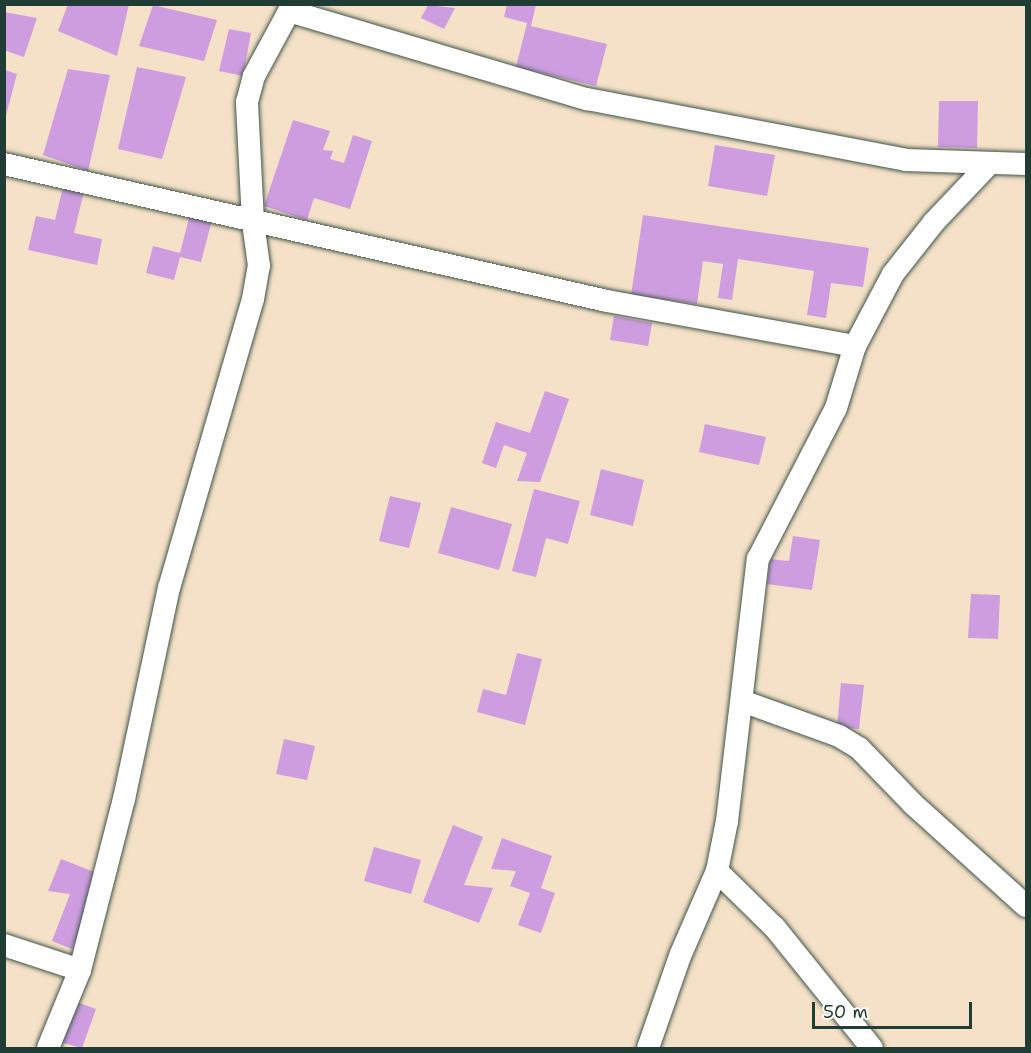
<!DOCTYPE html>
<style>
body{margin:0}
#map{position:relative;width:1031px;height:1053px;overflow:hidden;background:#f5e1c7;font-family:"Shantell Sans",sans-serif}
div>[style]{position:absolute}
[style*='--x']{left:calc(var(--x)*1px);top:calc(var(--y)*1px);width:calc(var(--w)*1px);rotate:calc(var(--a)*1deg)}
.building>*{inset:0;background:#cd9de0}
.roads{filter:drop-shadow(0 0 2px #3f564a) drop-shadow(0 0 2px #3f564a)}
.minor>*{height:22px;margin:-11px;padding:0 11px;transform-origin:11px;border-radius:11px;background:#fff}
span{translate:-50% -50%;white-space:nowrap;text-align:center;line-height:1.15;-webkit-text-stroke:5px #fdfcf7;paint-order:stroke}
.frame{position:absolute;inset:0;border:6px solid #1f3d34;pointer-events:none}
.scale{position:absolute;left:812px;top:1002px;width:160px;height:27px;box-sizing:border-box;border:3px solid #1f3d34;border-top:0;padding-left:8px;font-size:18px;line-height:21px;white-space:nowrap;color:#1f3d34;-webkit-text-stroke:4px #fdfcf7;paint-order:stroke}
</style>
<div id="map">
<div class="building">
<i style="clip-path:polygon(68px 4px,129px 4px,117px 56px,58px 31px)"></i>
<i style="clip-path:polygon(507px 4px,536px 4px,531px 26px,607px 44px,596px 86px,516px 67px,527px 23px,504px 17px)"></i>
<i style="clip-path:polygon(153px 5px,217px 20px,204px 61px,139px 46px)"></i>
<i style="clip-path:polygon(428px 5px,455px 8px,444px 29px,421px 18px)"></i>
<i style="clip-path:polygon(4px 12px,37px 18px,24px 57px,4px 50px)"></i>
<i style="clip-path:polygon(229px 29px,251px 33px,243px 76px,219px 71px)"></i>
<i style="clip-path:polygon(137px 67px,186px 77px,162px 159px,118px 149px)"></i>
<i style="clip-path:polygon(68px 69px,110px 75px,88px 171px,43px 155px)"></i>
<i style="clip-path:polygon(5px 70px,17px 74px,5px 119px)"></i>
<i style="clip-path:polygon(939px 101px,978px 101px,977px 148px,938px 147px)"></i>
<i style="clip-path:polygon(293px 120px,330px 131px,323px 150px,333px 151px,330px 159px,344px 163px,353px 135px,372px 141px,350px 209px,314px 198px,307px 220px,264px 206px)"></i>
<i style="clip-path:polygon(715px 145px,775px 155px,767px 196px,708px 186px)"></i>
<i style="clip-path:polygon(63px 187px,84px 191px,74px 233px,102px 239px,97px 265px,28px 250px,36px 216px,55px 220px)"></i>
<i style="clip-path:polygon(190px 214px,212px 220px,201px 262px,180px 257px,174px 280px,146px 273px,153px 246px,180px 253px)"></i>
<i style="clip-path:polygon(643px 215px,869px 248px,863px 287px,831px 283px,826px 318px,807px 315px,814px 271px,738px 259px,732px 300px,718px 298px,723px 264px,703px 261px,697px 304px,631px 295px)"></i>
<i style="clip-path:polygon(614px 316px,652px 323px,648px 346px,610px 340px)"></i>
<i style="clip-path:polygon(545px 391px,569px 399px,540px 482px,517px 481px,527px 453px,504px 445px,496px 468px,482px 463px,496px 422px,530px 433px)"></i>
<i style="clip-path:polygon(705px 424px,766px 437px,759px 465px,699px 452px)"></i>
<i style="clip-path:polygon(601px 469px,644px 480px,633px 526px,590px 515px)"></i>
<i style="clip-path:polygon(534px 489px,580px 501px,568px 544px,546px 538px,536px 577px,512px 571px)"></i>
<i style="clip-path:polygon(390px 496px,421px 503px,409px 548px,379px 541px)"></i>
<i style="clip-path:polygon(451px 507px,512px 524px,499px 570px,438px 553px)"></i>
<i style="clip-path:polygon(793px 536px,820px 540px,812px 590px,767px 584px,770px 559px,789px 561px)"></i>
<i style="clip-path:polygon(971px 594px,1000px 595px,998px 639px,968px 638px)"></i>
<i style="clip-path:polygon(517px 653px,542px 659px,525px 725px,477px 712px,483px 689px,506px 695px)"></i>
<i style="clip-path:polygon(841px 683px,864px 685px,859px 729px,837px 727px)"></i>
<i style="clip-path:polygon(284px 739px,315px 746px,307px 780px,276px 774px)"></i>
<i style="clip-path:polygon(453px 825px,483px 837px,464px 885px,493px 888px,479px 923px,423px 902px)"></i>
<i style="clip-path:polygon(502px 838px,552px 856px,541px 888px,555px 893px,541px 933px,518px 925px,530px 893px,510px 886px,516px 871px,491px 869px)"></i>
<i style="clip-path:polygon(374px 847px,421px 860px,411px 894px,364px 881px)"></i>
<i style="clip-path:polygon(61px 859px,102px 875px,72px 949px,52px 941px,70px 894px,48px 891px)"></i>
<i style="clip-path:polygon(71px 1000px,96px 1009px,82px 1048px,56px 1041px)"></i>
</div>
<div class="roads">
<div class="minor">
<i style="--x:289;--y:11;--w:311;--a:16.5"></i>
<i style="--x:587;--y:99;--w:325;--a:10.8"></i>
<i style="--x:906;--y:160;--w:120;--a:1.9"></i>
<i style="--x:4;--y:164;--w:618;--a:12.8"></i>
<i style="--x:607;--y:301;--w:252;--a:10.3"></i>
<i style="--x:742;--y:701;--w:103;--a:19.8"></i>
<i style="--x:839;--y:736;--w:23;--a:31"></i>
<i style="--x:859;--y:748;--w:78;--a:46"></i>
<i style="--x:913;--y:804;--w:152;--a:42.1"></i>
<i style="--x:717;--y:871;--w:81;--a:44.5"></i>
<i style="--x:775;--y:928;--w:154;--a:51.1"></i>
<i style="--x:4;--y:945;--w:80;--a:18.2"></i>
<i style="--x:48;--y:1048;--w:84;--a:-67.7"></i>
<i style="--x:80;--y:970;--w:177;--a:-75.6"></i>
<i style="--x:124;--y:799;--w:216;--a:-78"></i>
<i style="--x:169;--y:588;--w:301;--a:-73.8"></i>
<i style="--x:253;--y:299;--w:34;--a:-80"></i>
<i style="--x:259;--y:266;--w:44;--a:-97.8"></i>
<i style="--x:253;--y:222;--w:120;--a:-92.9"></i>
<i style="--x:247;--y:102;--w:27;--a:-75"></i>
<i style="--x:254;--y:76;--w:82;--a:-61.6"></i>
<i style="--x:648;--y:1048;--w:97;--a:-70.8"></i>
<i style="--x:680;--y:956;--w:93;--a:-66.5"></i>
<i style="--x:717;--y:871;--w:51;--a:-78.7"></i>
<i style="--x:727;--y:821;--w:264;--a:-83.3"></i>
<i style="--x:758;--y:559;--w:170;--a:-62.7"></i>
<i style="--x:836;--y:408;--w:65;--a:-73"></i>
<i style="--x:855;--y:346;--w:81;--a:-62.2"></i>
<i style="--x:893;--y:274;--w:66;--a:-51.7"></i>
<i style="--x:934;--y:222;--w:79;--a:-46.5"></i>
</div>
</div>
<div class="frame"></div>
<div class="scale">50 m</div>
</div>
